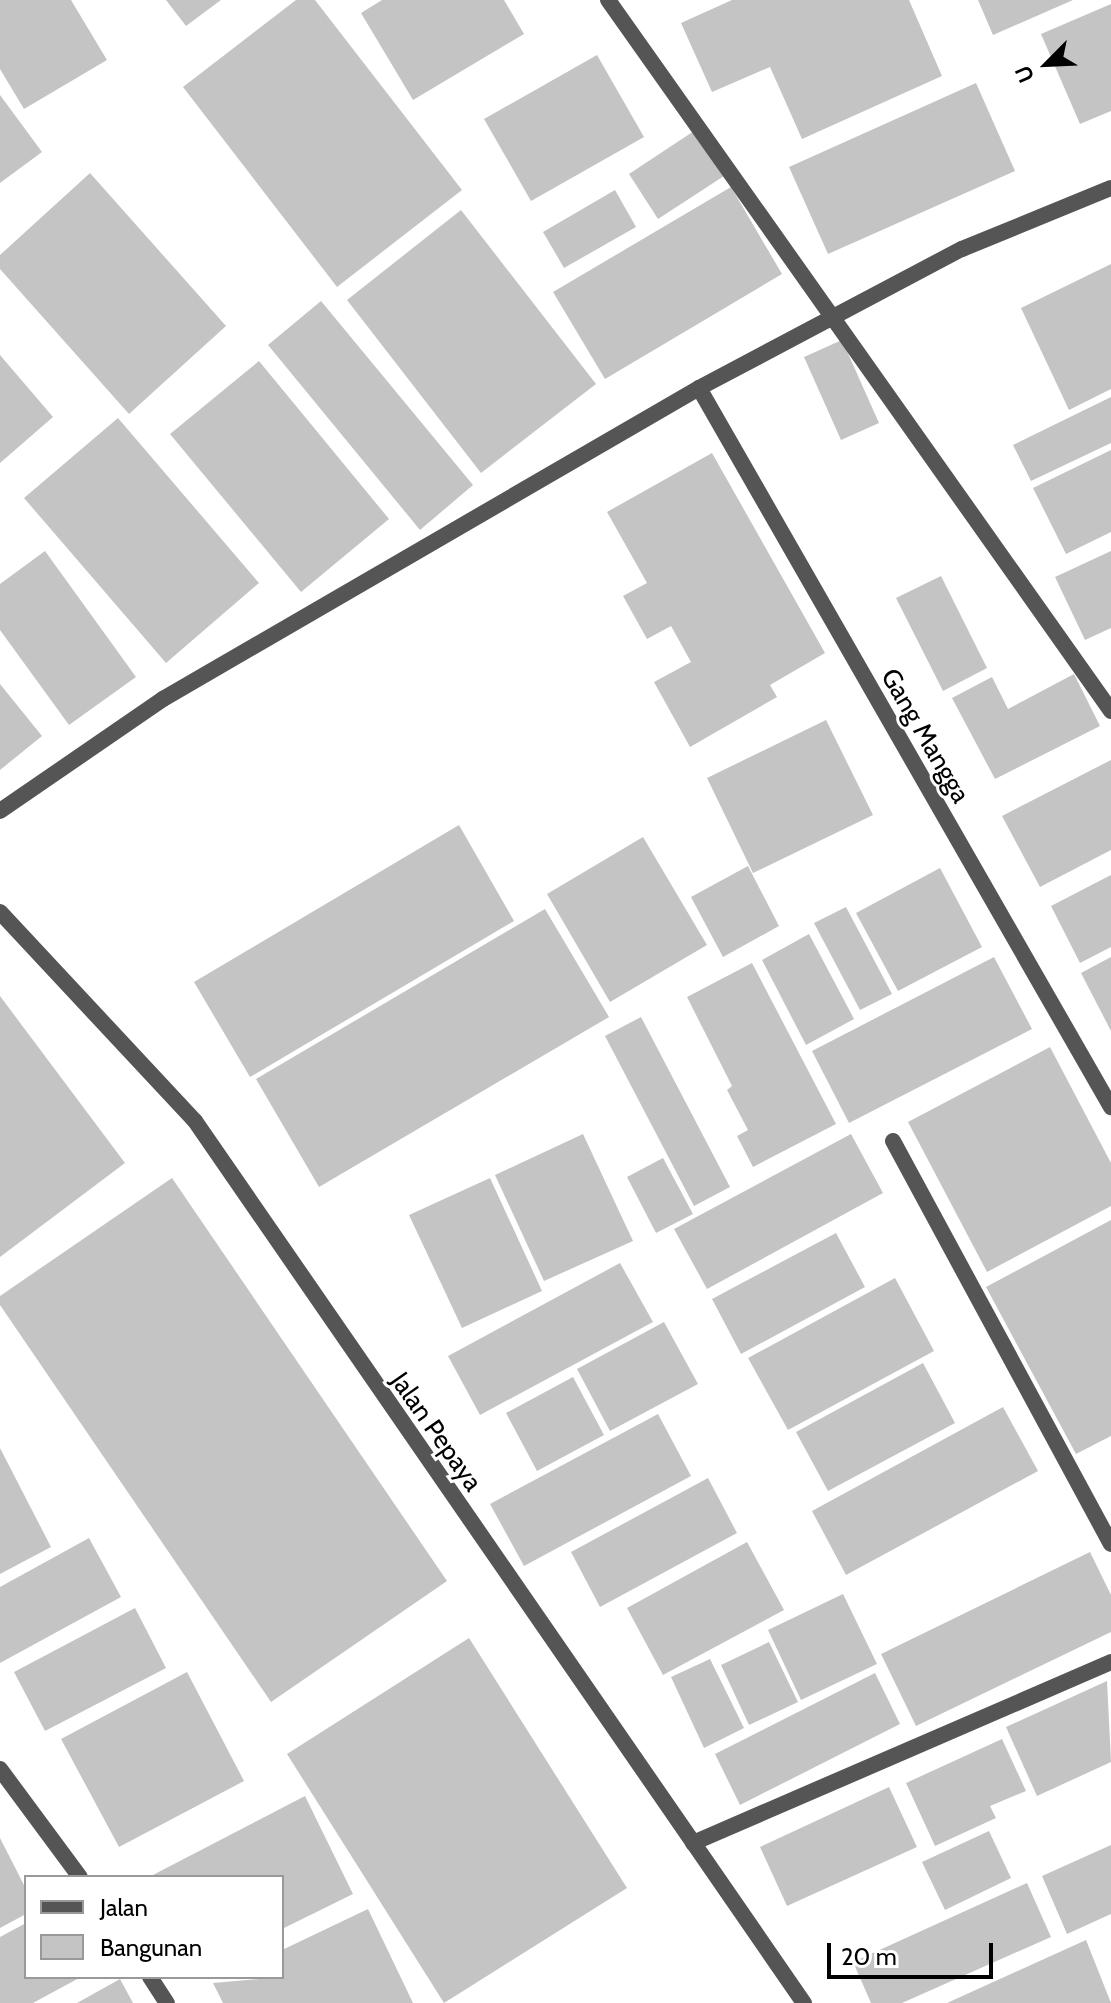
<!DOCTYPE html>
<style>
body{margin:0}
#map{position:relative;width:1111px;height:2003px;overflow:hidden;background:#fff;font-family:Cabin,sans-serif}
div>[style]{position:absolute}
[style*='--x']{left:calc(var(--x)*1px);top:calc(var(--y)*1px);width:calc(var(--w)*1px);rotate:calc(var(--a)*1deg)}
.building>*{inset:0;background:#c4c4c4}
.street>*{height:16px;margin:-8px;padding:0 8px;transform-origin:8px;border-radius:8px;background:#555}
span{translate:-50% -50%;white-space:nowrap;text-align:center;line-height:1.15;-webkit-text-stroke:6px #fff;paint-order:stroke}
.street-label{font-size:26px;color:#000}
.legend{position:absolute;left:24px;top:1875px;width:260px;height:104px;box-sizing:border-box;background:#fff;border:2px solid #999;margin:0;padding:10px 14px;list-style:none;font-size:24px;color:#000}
.legend li{display:flex;align-items:center;gap:16px;height:40px}
.legend b{width:40px;border:2px solid #999}
.north{position:absolute;left:1007px;top:24px;width:80px;height:80px;-webkit-text-stroke:6px #fff;paint-order:stroke;rotate:246deg;font-size:22px;font-weight:700;line-height:32px;text-align:center;color:#000}
.north::after{content:'';display:block;margin:auto;width:28px;height:36px;background:#000;clip-path:polygon(50% 0,100% 100%,50% 72%,0 100%)}
.scale{position:absolute;left:827px;top:1943px;width:166px;height:36px;box-sizing:border-box;border:4px solid #000;border-top:0;padding-left:10px;font-size:24px;line-height:28px;white-space:nowrap;color:#000;-webkit-text-stroke:6px #fff;paint-order:stroke}
</style>
<div id="map">
<div class="building">
<i style="clip-path:polygon(0 0,71px 0,107px 60px,24px 109px,0 69px)"></i>
<i style="clip-path:polygon(166px 0,221px 0,186px 26px)"></i>
<i style="clip-path:polygon(296px 0,315px 0,462px 190px,337px 287px,183px 87px)"></i>
<i style="clip-path:polygon(382px 0,504px 0,524px 34px,413px 100px,361px 13px)"></i>
<i style="clip-path:polygon(732px 0,909px 0,942px 76px,802px 139px,770px 67px,712px 92px,681px 23px)"></i>
<i style="clip-path:polygon(978px 0,1073px 0,993px 35px)"></i>
<i style="clip-path:polygon(1111px 4px,1111px 111px,1080px 124px,1041px 34px)"></i>
<i style="clip-path:polygon(597px 55px,644px 137px,531px 201px,484px 119px)"></i>
<i style="clip-path:polygon(976px 83px,1015px 171px,828px 254px,789px 167px)"></i>
<i style="clip-path:polygon(0 95px,42px 152px,0 183px)"></i>
<i style="clip-path:polygon(694px 131px,724px 176px,658px 219px,629px 174px)"></i>
<i style="clip-path:polygon(90px 173px,226px 326px,129px 414px,0 269px,0 255px)"></i>
<i style="clip-path:polygon(731px 187px,782px 274px,605px 379px,553px 292px)"></i>
<i style="clip-path:polygon(615px 190px,636px 227px,564px 268px,543px 232px)"></i>
<i style="clip-path:polygon(461px 210px,596px 384px,481px 473px,347px 300px)"></i>
<i style="clip-path:polygon(1111px 264px,1111px 389px,1069px 410px,1021px 308px)"></i>
<i style="clip-path:polygon(321px 301px,473px 485px,420px 530px,268px 345px)"></i>
<i style="clip-path:polygon(842px 340px,879px 423px,841px 440px,804px 357px)"></i>
<i style="clip-path:polygon(0 355px,53px 417px,0 463px)"></i>
<i style="clip-path:polygon(259px 361px,389px 519px,301px 592px,170px 434px)"></i>
<i style="clip-path:polygon(1111px 397px,1111px 443px,1031px 481px,1013px 445px)"></i>
<i style="clip-path:polygon(118px 418px,259px 583px,166px 663px,24px 498px)"></i>
<i style="clip-path:polygon(1111px 450px,1111px 532px,1066px 554px,1033px 488px)"></i>
<i style="clip-path:polygon(712px 453px,825px 653px,770px 685px,777px 697px,690px 747px,654px 682px,691px 662px,671px 626px,647px 639px,623px 596px,647px 583px,607px 512px)"></i>
<i style="clip-path:polygon(45px 551px,136px 677px,69px 725px,0 630px,0 584px)"></i>
<i style="clip-path:polygon(1111px 551px,1111px 628px,1085px 640px,1055px 577px)"></i>
<i style="clip-path:polygon(941px 576px,987px 668px,943px 691px,896px 598px)"></i>
<i style="clip-path:polygon(1074px 674px,1100px 726px,995px 779px,952px 698px,992px 677px,1008px 709px)"></i>
<i style="clip-path:polygon(0 684px,42px 736px,0 770px)"></i>
<i style="clip-path:polygon(826px 720px,873px 815px,753px 873px,707px 778px)"></i>
<i style="clip-path:polygon(1111px 760px,1111px 850px,1040px 887px,1002px 816px)"></i>
<i style="clip-path:polygon(459px 825px,514px 921px,250px 1077px,194px 982px)"></i>
<i style="clip-path:polygon(643px 837px,707px 945px,610px 1002px,547px 894px)"></i>
<i style="clip-path:polygon(748px 866px,779px 926px,723px 957px,691px 897px)"></i>
<i style="clip-path:polygon(940px 868px,982px 947px,898px 991px,856px 913px)"></i>
<i style="clip-path:polygon(1111px 875px,1111px 947px,1080px 963px,1051px 906px)"></i>
<i style="clip-path:polygon(846px 907px,892px 994px,860px 1010px,814px 923px)"></i>
<i style="clip-path:polygon(545px 909px,609px 1017px,319px 1187px,256px 1079px)"></i>
<i style="clip-path:polygon(809px 934px,854px 1019px,806px 1045px,762px 960px)"></i>
<i style="clip-path:polygon(994px 957px,1032px 1029px,849px 1123px,812px 1051px)"></i>
<i style="clip-path:polygon(1111px 957px,1111px 1031px,1081px 973px)"></i>
<i style="clip-path:polygon(752px 963px,836px 1124px,753px 1167px,737px 1136px,748px 1130px,727px 1090px,732px 1086px,687px 997px)"></i>
<i style="clip-path:polygon(0 996px,125px 1163px,0 1257px)"></i>
<i style="clip-path:polygon(641px 1017px,730px 1187px,694px 1206px,605px 1036px)"></i>
<i style="clip-path:polygon(1050px 1047px,1111px 1163px,1111px 1206px,987px 1272px,908px 1122px)"></i>
<i style="clip-path:polygon(583px 1134px,633px 1241px,544px 1281px,495px 1175px)"></i>
<i style="clip-path:polygon(851px 1134px,883px 1193px,707px 1289px,674px 1229px)"></i>
<i style="clip-path:polygon(663px 1158px,693px 1214px,656px 1233px,627px 1177px)"></i>
<i style="clip-path:polygon(172px 1178px,447px 1581px,271px 1702px,0 1305px,0 1296px)"></i>
<i style="clip-path:polygon(490px 1178px,542px 1291px,462px 1328px,409px 1215px)"></i>
<i style="clip-path:polygon(1111px 1220px,1111px 1436px,1076px 1454px,986px 1287px)"></i>
<i style="clip-path:polygon(836px 1233px,865px 1287px,741px 1354px,712px 1299px)"></i>
<i style="clip-path:polygon(620px 1263px,653px 1322px,480px 1415px,448px 1356px)"></i>
<i style="clip-path:polygon(895px 1278px,934px 1351px,788px 1430px,748px 1358px)"></i>
<i style="clip-path:polygon(664px 1322px,698px 1384px,610px 1431px,577px 1369px)"></i>
<i style="clip-path:polygon(923px 1363px,955px 1423px,828px 1491px,796px 1432px)"></i>
<i style="clip-path:polygon(573px 1377px,604px 1435px,537px 1471px,506px 1413px)"></i>
<i style="clip-path:polygon(1003px 1407px,1038px 1471px,846px 1575px,812px 1511px)"></i>
<i style="clip-path:polygon(658px 1414px,691px 1476px,524px 1566px,490px 1504px)"></i>
<i style="clip-path:polygon(0 1448px,51px 1547px,0 1574px)"></i>
<i style="clip-path:polygon(708px 1478px,737px 1533px,600px 1607px,571px 1552px)"></i>
<i style="clip-path:polygon(89px 1538px,121px 1597px,0 1663px,0 1587px)"></i>
<i style="clip-path:polygon(747px 1542px,784px 1610px,663px 1675px,627px 1608px)"></i>
<i style="clip-path:polygon(1090px 1552px,1111px 1595px,1111px 1632px,916px 1726px,881px 1654px)"></i>
<i style="clip-path:polygon(843px 1594px,877px 1664px,801px 1700px,768px 1630px)"></i>
<i style="clip-path:polygon(135px 1608px,166px 1668px,45px 1731px,14px 1672px)"></i>
<i style="clip-path:polygon(469px 1638px,627px 1888px,444px 2003px,287px 1754px)"></i>
<i style="clip-path:polygon(769px 1642px,798px 1702px,749px 1725px,721px 1665px)"></i>
<i style="clip-path:polygon(710px 1659px,744px 1728px,704px 1748px,671px 1677px)"></i>
<i style="clip-path:polygon(187px 1672px,244px 1781px,119px 1847px,61px 1739px)"></i>
<i style="clip-path:polygon(875px 1673px,900px 1724px,740px 1805px,715px 1754px)"></i>
<i style="clip-path:polygon(1107px 1681px,1111px 1762px,1037px 1796px,1006px 1727px)"></i>
<i style="clip-path:polygon(1002px 1739px,1026px 1791px,990px 1806px,996px 1818px,935px 1846px,906px 1783px)"></i>
<i style="clip-path:polygon(889px 1787px,917px 1847px,787px 1906px,760px 1847px)"></i>
<i style="clip-path:polygon(305px 1796px,353px 1894px,282px 1929px,282px 1877px,149px 1877px)"></i>
<i style="clip-path:polygon(989px 1831px,1011px 1878px,945px 1910px,922px 1862px)"></i>
<i style="clip-path:polygon(0 1838px,26px 1889px,26px 1914px,0 1928px)"></i>
<i style="clip-path:polygon(1111px 1845px,1111px 1914px,1067px 1934px,1042px 1876px)"></i>
<i style="clip-path:polygon(1027px 1883px,1051px 1937px,902px 2003px,871px 2003px,853px 1962px)"></i>
<i style="clip-path:polygon(368px 1909px,413px 2003px,223px 2003px,213px 1983px,282px 1977px,282px 1950px)"></i>
<i style="clip-path:polygon(26px 1923px,26px 1977px,81px 1977px,33px 2003px,0 2003px,0 1937px)"></i>
<i style="clip-path:polygon(1086px 1940px,1111px 2003px,947px 2003px)"></i>
<i style="clip-path:polygon(120px 1979px,133px 2003px,77px 2003px)"></i>
</div>
<div class="street">
<i style="--x:608;--y:0;--w:871;--a:54.72"></i>
<i style="--x:699;--y:388;--w:829;--a:60.19"></i>
<i style="--x:0;--y:811;--w:198;--a:-34.5"></i>
<i style="--x:163;--y:699;--w:620;--a:-30.12"></i>
<i style="--x:699;--y:388;--w:297;--a:-27.9"></i>
<i style="--x:962;--y:249;--w:161;--a:-22.3"></i>
<i style="--x:0;--y:912;--w:286;--a:47"></i>
<i style="--x:195;--y:1121;--w:1072;--a:55.38"></i>
<i style="--x:893;--y:1141;--w:458;--a:61.6"></i>
<i style="--x:0;--y:1769;--w:134;--a:53.5"></i>
<i style="--x:693;--y:1843;--w:456;--a:-23.4"></i>
<i style="--x:150;--y:1977;--w:31;--a:57"></i>
</div>
<div class="street-label">
<span style="left:925px;top:736px;rotate:60deg">Gang Mangga</span>
<span style="left:436px;top:1432px;rotate:55deg">Jalan Pepaya</span>
</div>
<ul class="legend">
<li><b style="height:10px;background:#555"></b>Jalan</li>
<li><b style="height:22px;background:#c4c4c4"></b>Bangunan</li>
</ul>
<div class="north">U</div>
<div class="scale">20 m</div>
</div>
